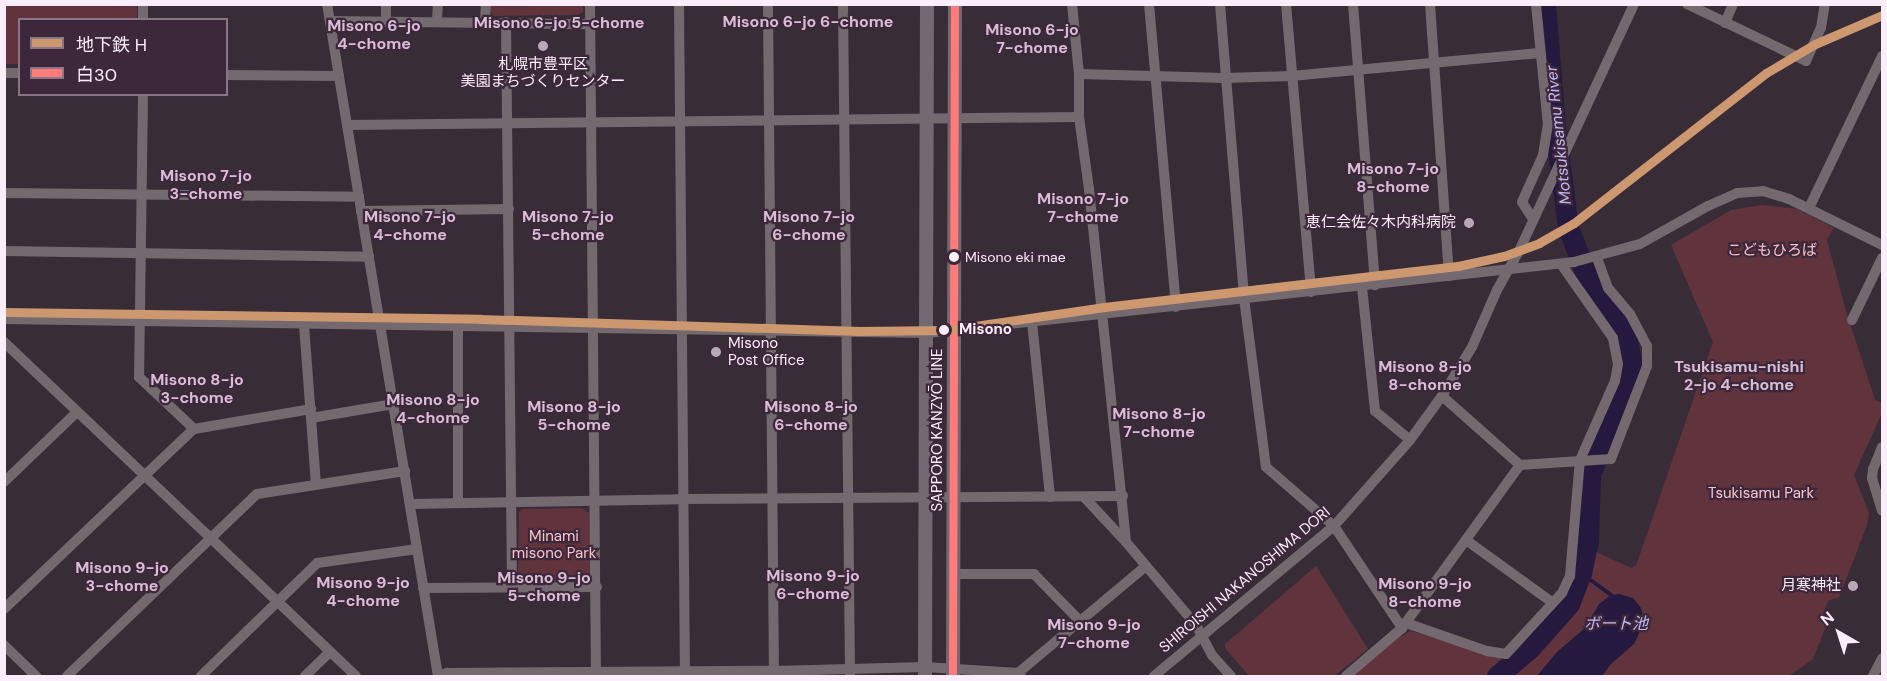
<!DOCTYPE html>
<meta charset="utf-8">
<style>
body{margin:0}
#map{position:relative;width:1887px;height:681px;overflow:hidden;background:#382d37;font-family:"DM Sans","Noto Sans JP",sans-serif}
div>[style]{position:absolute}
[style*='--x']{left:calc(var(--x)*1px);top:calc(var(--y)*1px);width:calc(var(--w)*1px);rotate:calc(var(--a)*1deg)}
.green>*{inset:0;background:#61333c}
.water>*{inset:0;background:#251940}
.stream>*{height:4px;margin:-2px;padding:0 2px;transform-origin:2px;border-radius:2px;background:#251940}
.river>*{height:21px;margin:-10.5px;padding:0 10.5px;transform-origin:10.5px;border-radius:10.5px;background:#251940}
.minor>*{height:10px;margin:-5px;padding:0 5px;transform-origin:5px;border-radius:5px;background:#73696e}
.major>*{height:14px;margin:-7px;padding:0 7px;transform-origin:7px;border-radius:7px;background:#746971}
.bus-1>*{height:8px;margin:-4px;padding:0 4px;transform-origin:4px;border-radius:4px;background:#ff7a7a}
.metro-1>*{height:9px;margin:-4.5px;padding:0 4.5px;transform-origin:4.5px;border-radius:4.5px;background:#cd976f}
.dots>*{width:16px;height:16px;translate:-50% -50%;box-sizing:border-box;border:3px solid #3d283b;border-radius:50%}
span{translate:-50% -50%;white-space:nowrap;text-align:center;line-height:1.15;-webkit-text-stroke:4.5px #3d283b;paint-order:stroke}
.bus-label{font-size:14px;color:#fbedf9}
.left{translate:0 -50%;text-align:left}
.poi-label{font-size:15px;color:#fbedf9}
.right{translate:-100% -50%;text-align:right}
.park-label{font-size:15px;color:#fbc4cb}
.stop-label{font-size:15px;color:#fbedf9;font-weight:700}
.street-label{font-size:15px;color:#fbedf9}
.neighbourhood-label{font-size:16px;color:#d8bdd4;font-weight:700}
.water-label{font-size:16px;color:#c3b8f5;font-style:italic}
.frame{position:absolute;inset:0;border:6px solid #fbedf9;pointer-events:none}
.legend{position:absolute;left:18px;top:18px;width:210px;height:78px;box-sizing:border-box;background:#3d283b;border:2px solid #897787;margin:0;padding:8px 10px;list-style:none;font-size:18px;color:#fbedf9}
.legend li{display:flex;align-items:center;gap:12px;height:30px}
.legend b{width:30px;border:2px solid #897787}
.north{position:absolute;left:1809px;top:603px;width:60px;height:60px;-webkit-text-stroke:4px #3d283b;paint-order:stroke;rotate:321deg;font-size:16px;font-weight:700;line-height:24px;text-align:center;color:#fbedf9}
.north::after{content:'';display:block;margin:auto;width:21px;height:27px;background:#fbedf9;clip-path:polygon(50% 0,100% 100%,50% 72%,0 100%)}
</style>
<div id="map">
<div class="green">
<i style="clip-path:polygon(5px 4px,137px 5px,137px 19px,20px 20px,19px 64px,5px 64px)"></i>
<i style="clip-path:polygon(489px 5px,583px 5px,583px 12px,577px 15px,493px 16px)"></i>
<i style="clip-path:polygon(1762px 205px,1797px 209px,1834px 228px,1827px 240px,1846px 311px,1875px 400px,1882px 403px,1882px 413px,1854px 475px,1869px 513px,1867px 525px,1839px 598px,1829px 600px,1823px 613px,1830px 616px,1813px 659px,1789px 676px,1350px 676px,1393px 640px,1411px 631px,1507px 660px,1558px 605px,1575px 574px,1579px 544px,1631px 568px,1636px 566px,1713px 342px,1671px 245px,1731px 210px)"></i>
<i style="clip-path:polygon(582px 508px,589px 513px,591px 576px,586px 581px,518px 581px,519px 512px,522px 509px)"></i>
<i style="clip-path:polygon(1316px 566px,1368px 649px,1334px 676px,1249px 676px,1225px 648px,1225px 644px)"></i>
</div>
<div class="water">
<i style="clip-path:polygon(1619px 594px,1633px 598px,1641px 608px,1644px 623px,1634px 644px,1611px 664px,1602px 676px,1537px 676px,1557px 652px,1586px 627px,1599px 604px,1611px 595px)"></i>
</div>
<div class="stream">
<i style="--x:1581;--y:573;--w:37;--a:36"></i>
</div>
<div class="river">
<i style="--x:1497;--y:676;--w:43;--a:-40.3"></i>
<i style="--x:1530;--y:648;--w:59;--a:-48.4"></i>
<i style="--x:1569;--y:604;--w:33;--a:-69"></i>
<i style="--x:1581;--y:573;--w:35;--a:-78"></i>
<i style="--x:1588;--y:539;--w:65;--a:-88.2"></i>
<i style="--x:1590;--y:474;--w:84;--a:-66.8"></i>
<i style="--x:1623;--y:397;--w:34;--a:-75"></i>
<i style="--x:1632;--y:364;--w:35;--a:-102"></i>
<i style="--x:1625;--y:330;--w:60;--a:-126.9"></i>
<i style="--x:1589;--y:282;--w:59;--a:-110.9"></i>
<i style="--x:1568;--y:227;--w:100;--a:-97.5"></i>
<i style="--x:1555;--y:128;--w:124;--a:-94.6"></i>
</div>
<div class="minor">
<i style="--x:143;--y:4;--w:16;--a:90"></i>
<i style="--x:327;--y:4;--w:681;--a:80.62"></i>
<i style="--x:590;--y:4;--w:672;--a:89.49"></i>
<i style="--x:679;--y:4;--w:672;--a:89.49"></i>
<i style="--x:768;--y:4;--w:672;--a:89.49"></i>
<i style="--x:843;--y:4;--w:672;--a:89.4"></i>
<i style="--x:1072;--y:4;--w:70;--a:84.3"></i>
<i style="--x:1079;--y:74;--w:43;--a:90"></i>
<i style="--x:1079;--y:117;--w:73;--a:82.1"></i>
<i style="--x:1089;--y:189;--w:355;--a:84"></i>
<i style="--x:1149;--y:4;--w:304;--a:84.9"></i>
<i style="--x:1220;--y:4;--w:295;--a:85.3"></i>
<i style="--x:1244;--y:298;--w:170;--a:82.6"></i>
<i style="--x:1266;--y:467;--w:90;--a:40.9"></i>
<i style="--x:1334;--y:526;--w:123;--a:56.3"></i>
<i style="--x:1286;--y:4;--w:289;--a:85"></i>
<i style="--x:1353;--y:4;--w:282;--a:85.5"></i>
<i style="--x:1430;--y:4;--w:273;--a:86"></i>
<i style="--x:1687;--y:4;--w:132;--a:25.6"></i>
<i style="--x:1806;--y:61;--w:36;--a:-66"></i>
<i style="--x:1821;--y:28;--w:24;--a:-81"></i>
<i style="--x:330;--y:21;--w:259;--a:0.7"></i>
<i style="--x:386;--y:21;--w:17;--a:-90"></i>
<i style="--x:437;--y:21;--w:17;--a:-87"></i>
<i style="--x:485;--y:22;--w:18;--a:-87"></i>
<i style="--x:506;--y:22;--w:566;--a:89.39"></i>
<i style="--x:1725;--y:23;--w:21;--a:-67"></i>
<i style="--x:4;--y:73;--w:16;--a:0"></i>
<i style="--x:1079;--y:74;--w:146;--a:1.6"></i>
<i style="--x:1225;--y:78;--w:66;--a:-1.7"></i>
<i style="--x:1291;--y:76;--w:250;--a:-5.3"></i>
<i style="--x:226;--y:75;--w:113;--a:0.5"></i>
<i style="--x:143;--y:94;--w:283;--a:90.8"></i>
<i style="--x:139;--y:377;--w:76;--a:43.4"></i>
<i style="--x:194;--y:429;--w:119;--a:-9.7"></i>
<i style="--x:347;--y:125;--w:732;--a:-0.63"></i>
<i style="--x:4;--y:193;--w:355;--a:0.6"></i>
<i style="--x:1809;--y:208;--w:169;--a:-64.3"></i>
<i style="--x:361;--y:211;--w:148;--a:-0.8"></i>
<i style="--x:1533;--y:219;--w:20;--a:-123"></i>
<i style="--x:1522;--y:202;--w:51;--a:-65.9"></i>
<i style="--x:1543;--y:155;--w:30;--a:-81"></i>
<i style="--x:1548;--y:125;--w:122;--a:-95.7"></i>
<i style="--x:4;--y:251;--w:365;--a:0.9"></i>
<i style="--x:1362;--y:287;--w:125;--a:84"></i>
<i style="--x:1375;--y:411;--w:45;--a:39.6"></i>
<i style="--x:4;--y:319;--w:923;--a:0.87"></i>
<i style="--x:927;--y:333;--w:651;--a:-6.26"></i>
<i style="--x:1574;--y:262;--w:68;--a:-15.3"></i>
<i style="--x:1640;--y:244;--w:78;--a:-29.2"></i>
<i style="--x:1708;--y:206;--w:32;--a:-24"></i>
<i style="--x:1737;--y:193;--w:26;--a:-4"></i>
<i style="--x:1763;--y:191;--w:27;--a:17"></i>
<i style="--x:1789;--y:199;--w:104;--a:26.3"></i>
<i style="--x:1852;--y:320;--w:69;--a:-64.2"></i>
<i style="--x:1032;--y:322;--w:176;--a:84.1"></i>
<i style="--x:304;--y:325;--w:159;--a:85.7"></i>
<i style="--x:458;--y:327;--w:176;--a:90"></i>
<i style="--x:4;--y:342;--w:485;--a:43.5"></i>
<i style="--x:1442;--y:396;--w:104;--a:41.5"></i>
<i style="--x:1520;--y:465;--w:91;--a:-3.8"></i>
<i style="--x:1611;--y:459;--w:100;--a:-68.8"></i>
<i style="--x:1647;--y:366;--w:20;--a:-90"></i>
<i style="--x:1647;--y:346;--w:36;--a:-118"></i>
<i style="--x:1630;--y:314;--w:34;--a:-130"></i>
<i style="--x:1608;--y:288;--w:32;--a:-110"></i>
<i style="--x:311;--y:418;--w:84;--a:-9.6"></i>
<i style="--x:1882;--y:447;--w:24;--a:112"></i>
<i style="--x:1873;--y:469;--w:9;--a:96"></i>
<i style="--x:1872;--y:478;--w:34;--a:73"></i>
<i style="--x:4;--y:482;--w:101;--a:-43.8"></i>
<i style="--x:1084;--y:497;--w:62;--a:47"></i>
<i style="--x:1126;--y:542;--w:109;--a:49.9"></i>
<i style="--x:1196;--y:625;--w:34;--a:62"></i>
<i style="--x:1212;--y:655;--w:28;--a:48"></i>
<i style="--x:410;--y:504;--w:273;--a:-1"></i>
<i style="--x:683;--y:499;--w:440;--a:-0.4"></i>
<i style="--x:1466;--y:540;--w:107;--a:35.9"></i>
<i style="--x:955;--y:574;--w:79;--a:0"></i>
<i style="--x:1034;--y:574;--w:66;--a:45.6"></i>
<i style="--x:423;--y:588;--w:174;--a:-0.3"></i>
<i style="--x:4;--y:609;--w:262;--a:-43.5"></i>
<i style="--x:1406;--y:623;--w:86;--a:19.1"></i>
<i style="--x:1487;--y:651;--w:19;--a:9"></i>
<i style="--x:1506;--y:654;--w:83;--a:-47.4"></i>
<i style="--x:1562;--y:593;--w:19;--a:-65"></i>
<i style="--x:1570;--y:576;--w:116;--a:-85.1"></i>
<i style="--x:1580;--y:460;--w:86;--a:-66.1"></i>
<i style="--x:1615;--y:381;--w:17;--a:-80"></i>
<i style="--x:1618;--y:364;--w:26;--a:-101"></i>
<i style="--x:1613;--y:338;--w:90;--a:-125.1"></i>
<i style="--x:4;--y:645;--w:45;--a:44.1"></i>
<i style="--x:1018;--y:673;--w:167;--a:-39.9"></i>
<i style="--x:67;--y:676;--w:263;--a:-43.8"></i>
<i style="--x:257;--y:494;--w:150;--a:-8.8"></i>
<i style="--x:201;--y:676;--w:162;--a:-44.2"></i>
<i style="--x:317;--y:563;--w:101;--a:-8"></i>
<i style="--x:305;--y:676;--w:35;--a:-44"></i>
<i style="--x:439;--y:676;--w:9;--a:-21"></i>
<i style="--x:447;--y:673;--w:327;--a:-0.4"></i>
<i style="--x:774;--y:671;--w:151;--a:-1.5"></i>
<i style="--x:925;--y:667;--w:93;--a:3.7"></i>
<i style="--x:1018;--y:673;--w:4;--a:45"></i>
<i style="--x:1154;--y:676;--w:234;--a:-39.8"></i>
<i style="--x:1334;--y:526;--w:115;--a:-48.5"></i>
<i style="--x:1410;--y:440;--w:54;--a:-54"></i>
<i style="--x:1442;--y:396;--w:57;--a:-58.5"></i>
<i style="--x:1472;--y:347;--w:62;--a:-66.3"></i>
<i style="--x:1497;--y:290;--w:45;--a:-60.6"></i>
<i style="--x:1519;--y:251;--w:272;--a:-65"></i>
<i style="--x:1346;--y:676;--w:74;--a:-40.6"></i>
<i style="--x:1402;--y:628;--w:201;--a:-54.1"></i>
<i style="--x:1873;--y:676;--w:20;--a:-63"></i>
</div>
<div class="major">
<i style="--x:925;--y:676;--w:672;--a:-89.83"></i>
<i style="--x:953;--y:676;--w:672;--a:-89.83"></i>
</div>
<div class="bus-1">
<i style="--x:953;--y:676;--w:672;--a:-89.83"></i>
</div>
<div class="metro-1">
<i style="--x:4;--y:312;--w:476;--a:0.8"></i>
<i style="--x:480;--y:319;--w:379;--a:1.8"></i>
<i style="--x:859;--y:331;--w:88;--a:-0.7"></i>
<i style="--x:947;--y:330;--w:159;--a:-8.3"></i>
<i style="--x:1104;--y:307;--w:356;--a:-6.6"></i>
<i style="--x:1458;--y:266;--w:47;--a:-12.3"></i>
<i style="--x:1504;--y:256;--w:37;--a:-20"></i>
<i style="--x:1539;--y:243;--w:40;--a:-29.7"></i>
<i style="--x:1574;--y:223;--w:244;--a:-38"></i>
<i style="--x:1766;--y:73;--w:57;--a:-30.6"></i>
<i style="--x:1815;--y:44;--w:73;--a:-23.4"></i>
</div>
<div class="dots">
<i style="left:543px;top:46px;background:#b7aab5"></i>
<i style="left:1469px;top:223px;background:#b7aab5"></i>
<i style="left:954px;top:257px;background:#fbedf9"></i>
<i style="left:944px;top:330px;background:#fbedf9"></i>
<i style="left:716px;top:352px;background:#b7aab5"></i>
<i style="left:1853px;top:586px;background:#b7aab5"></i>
</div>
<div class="bus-label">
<span class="left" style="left:965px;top:257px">Misono eki mae</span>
</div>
<div class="poi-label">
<span style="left:543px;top:73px">札幌市豊平区<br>美園まちづくりセンター</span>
<span class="right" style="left:1456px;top:223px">恵仁会佐々木内科病院</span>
<span class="left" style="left:728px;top:352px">Misono<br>Post Office</span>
<span class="right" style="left:1841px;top:586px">月寒神社</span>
</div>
<div class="park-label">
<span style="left:1772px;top:251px">こどもひろば</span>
<span style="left:1761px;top:494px">Tsukisamu Park</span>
<span style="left:554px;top:545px">Minami<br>misono Park</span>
</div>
<div class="stop-label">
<span class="left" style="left:959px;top:330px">Misono</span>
</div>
<div class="street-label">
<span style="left:938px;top:430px;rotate:-90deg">SAPPORO KANZYŌ LINE</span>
<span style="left:1245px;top:580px;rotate:-40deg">SHIROISHI NAKANOSHIMA DORI</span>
</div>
<div class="neighbourhood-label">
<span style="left:808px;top:22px">Misono 6-jo 6-chome</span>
<span style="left:559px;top:23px">Misono 6-jo 5-chome</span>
<span style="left:374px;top:35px">Misono 6-jo<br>4-chome</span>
<span style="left:1032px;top:39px">Misono 6-jo<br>7-chome</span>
<span style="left:1393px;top:178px">Misono 7-jo<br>8-chome</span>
<span style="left:206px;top:185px">Misono 7-jo<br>3-chome</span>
<span style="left:1083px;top:208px">Misono 7-jo<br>7-chome</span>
<span style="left:410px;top:226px">Misono 7-jo<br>4-chome</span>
<span style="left:568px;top:226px">Misono 7-jo<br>5-chome</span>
<span style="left:809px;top:226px">Misono 7-jo<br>6-chome</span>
<span style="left:1425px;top:376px">Misono 8-jo<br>8-chome</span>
<span style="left:1739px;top:376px">Tsukisamu-nishi<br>2-jo 4-chome</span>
<span style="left:197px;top:389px">Misono 8-jo<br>3-chome</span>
<span style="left:433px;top:409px">Misono 8-jo<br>4-chome</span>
<span style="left:574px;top:416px">Misono 8-jo<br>5-chome</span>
<span style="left:811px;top:416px">Misono 8-jo<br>6-chome</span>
<span style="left:1159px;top:423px">Misono 8-jo<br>7-chome</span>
<span style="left:122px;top:577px">Misono 9-jo<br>3-chome</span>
<span style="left:813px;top:585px">Misono 9-jo<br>6-chome</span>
<span style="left:544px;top:587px">Misono 9-jo<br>5-chome</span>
<span style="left:363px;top:592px">Misono 9-jo<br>4-chome</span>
<span style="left:1425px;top:593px">Misono 9-jo<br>8-chome</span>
<span style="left:1094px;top:634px">Misono 9-jo<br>7-chome</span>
</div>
<div class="water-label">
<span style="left:1559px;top:135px;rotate:-96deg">Motsukisamu River</span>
<span style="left:1616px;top:624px">ボート池</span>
</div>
<div class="frame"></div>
<ul class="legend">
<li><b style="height:8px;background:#cd976f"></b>地下鉄 H</li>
<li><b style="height:8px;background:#ff7a7a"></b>白30</li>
</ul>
<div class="north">N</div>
</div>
